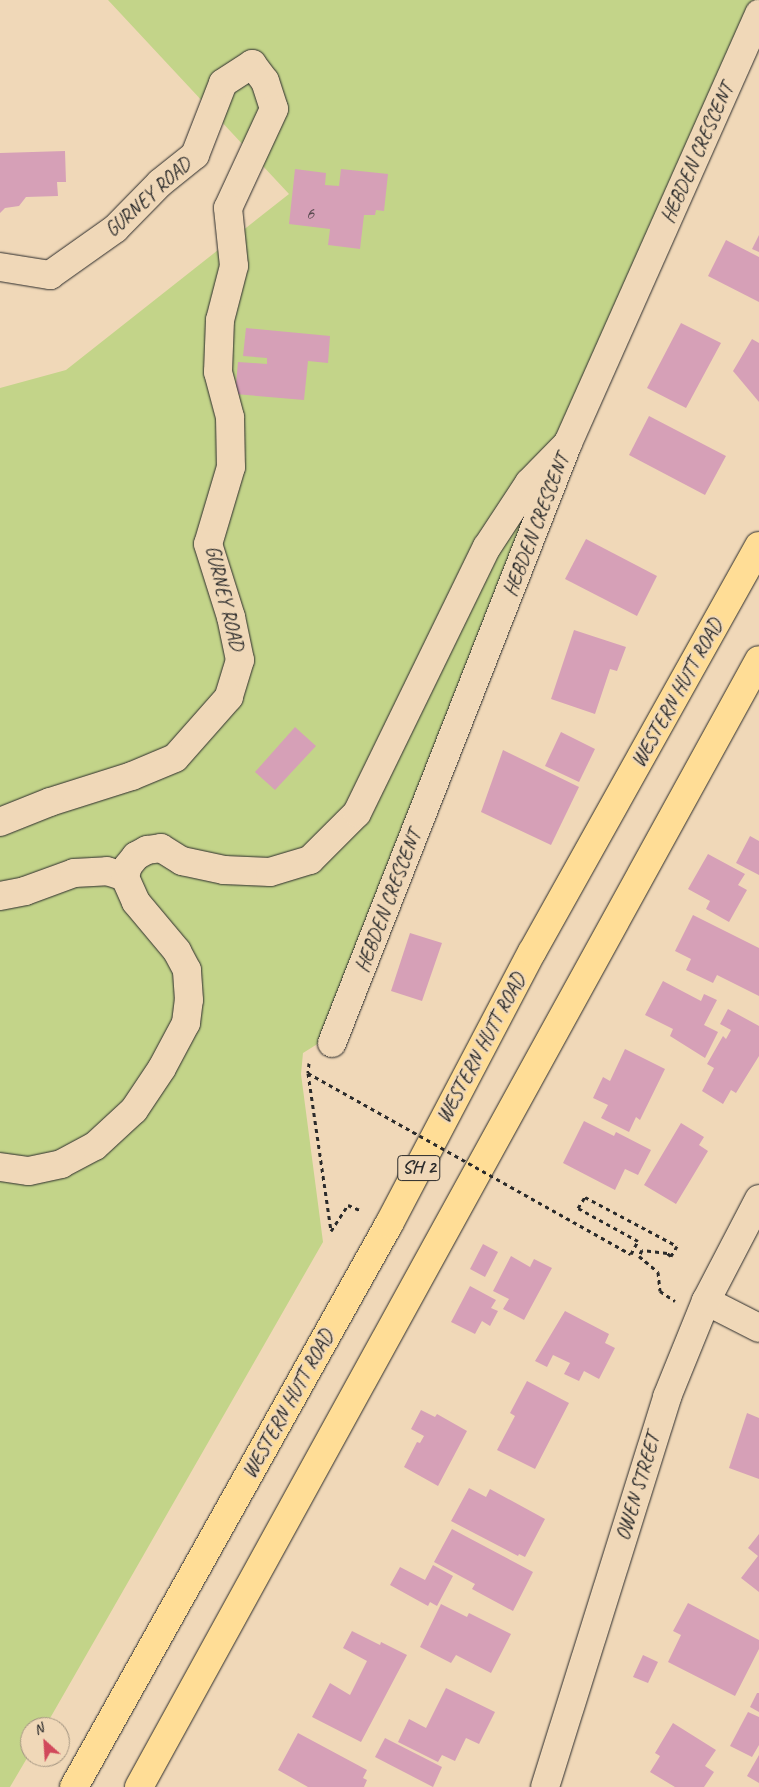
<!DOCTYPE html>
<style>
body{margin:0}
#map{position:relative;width:759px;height:1787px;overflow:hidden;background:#f0d8b8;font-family:Caveat,sans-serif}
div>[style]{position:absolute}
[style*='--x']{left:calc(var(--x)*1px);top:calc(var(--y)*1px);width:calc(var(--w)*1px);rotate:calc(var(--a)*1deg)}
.green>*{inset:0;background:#c3d489}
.building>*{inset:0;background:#d6a0b7}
.path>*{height:3px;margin-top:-1.5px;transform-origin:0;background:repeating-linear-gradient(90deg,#2b2b2b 0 4px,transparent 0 8px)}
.roads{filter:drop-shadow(0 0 1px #2b2b2b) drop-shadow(0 0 1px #2b2b2b)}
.minor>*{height:28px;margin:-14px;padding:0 14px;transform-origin:14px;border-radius:14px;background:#f0d8b8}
.trunk>*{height:28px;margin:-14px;padding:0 14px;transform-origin:14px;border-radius:14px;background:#ffdd96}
.path-bridge>*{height:3px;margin-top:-1.5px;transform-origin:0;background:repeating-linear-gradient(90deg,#2b2b2b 0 4px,transparent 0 8px)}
span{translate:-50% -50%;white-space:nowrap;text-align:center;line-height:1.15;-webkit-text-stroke:4px #f0d8b8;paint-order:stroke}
.number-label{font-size:18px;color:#56484e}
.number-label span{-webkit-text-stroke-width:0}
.shield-label span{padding:1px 4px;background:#f0d8b8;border:1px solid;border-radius:4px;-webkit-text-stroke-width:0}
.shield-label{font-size:19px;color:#2b2b2b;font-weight:700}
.street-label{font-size:20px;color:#2b2b2b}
.north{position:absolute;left:20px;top:1717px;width:50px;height:50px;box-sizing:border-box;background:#f0d8b8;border:1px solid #a19380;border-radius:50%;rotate:334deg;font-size:14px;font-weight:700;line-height:20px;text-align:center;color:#2b2b2b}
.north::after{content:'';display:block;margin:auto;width:18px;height:22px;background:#d1495b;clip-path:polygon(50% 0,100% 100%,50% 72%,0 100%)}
</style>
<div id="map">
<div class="green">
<i style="clip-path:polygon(108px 0,759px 0,718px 84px,327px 1038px,303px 1053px,301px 1074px,323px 1242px,45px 1727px,30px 1727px,30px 1753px,10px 1787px,0 1787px,0 388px,66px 370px,289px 194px)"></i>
</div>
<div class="building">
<i style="clip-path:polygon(65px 151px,66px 182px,57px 182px,58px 196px,26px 197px,19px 206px,5px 208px,0 213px,0 153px)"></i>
<i style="clip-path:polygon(295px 169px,326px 173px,325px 185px,339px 186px,341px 169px,388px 174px,384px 211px,376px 210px,375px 215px,364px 215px,360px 249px,328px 245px,330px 229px,289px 224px)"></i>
<i style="clip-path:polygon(759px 235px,759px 252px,752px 249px)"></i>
<i style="clip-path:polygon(726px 240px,759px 257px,759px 302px,708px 276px)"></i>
<i style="clip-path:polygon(681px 323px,721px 343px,686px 408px,647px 388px)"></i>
<i style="clip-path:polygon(246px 328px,330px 336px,328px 363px,308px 361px,304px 400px,235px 394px,238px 362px,267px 364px,267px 358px,243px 356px)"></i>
<i style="clip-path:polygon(752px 339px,759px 343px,759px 402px,733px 371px)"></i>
<i style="clip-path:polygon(649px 416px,726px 456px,705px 495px,629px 455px)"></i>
<i style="clip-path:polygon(586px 539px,657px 576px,637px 616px,565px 579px)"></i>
<i style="clip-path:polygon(574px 630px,626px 647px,617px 671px,610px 669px,595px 714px,551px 699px)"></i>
<i style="clip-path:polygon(295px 727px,316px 746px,275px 790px,255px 772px)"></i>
<i style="clip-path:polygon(561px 732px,595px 749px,579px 782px,545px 766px)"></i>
<i style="clip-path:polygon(503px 750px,579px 787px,551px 845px,481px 812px)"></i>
<i style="clip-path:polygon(750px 836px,759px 841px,759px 875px,736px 863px)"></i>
<i style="clip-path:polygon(708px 854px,745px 874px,738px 885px,747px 890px,729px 922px,706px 909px,710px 901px,688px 889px)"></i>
<i style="clip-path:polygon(693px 915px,759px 948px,759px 996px,717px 975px,713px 983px,686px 970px,691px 959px,675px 951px)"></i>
<i style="clip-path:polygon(410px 933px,442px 943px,422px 1001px,391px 991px)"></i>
<i style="clip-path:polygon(663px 981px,701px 1001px,704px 994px,717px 1000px,704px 1025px,718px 1032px,705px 1058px,670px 1036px,673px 1029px,645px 1015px)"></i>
<i style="clip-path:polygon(728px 1009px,759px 1026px,759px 1056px,736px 1093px,731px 1090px,723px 1104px,702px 1091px,714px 1068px,707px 1064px,723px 1036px,726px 1039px,731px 1030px,720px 1024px)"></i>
<i style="clip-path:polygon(625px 1049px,665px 1069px,640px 1120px,636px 1117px,629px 1132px,601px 1118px,608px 1105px,593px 1098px,603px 1077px,610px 1081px)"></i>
<i style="clip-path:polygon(584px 1121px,614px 1136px,616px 1132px,651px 1150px,638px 1175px,625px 1169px,615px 1190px,563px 1163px)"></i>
<i style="clip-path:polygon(681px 1123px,704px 1137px,699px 1145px,708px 1151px,676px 1204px,644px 1185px)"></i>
<i style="clip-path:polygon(483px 1244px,498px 1252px,485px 1277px,470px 1269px)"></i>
<i style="clip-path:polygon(511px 1256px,530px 1267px,534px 1259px,552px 1268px,524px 1320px,503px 1309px,509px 1299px,493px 1291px)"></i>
<i style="clip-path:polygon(470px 1286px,496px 1300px,491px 1308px,498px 1311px,490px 1326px,482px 1321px,475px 1334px,451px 1322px)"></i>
<i style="clip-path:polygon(565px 1311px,609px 1334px,605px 1343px,615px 1348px,599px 1379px,584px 1371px,579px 1381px,564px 1374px,570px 1363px,553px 1355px,547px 1367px,535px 1361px)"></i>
<i style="clip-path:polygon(527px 1381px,569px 1403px,535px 1469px,497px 1450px,515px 1416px,510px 1413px)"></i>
<i style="clip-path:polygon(421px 1410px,435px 1417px,437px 1414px,467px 1431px,438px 1486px,404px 1467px,417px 1442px,420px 1443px,424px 1436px,411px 1429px)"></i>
<i style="clip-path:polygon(747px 1413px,759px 1418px,759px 1479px,729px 1468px)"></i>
<i style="clip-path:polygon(469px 1488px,486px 1497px,490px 1489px,545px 1519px,525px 1557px,519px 1554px,518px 1556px,451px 1521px)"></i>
<i style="clip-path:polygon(452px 1529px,533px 1572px,513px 1611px,472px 1589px,475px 1584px,434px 1562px)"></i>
<i style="clip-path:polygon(759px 1534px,759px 1592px,741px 1578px,758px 1556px,748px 1548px)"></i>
<i style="clip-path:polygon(433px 1565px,453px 1576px,437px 1606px,430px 1602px,428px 1606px,390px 1585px,400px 1567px,425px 1580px)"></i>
<i style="clip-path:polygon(688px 1603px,759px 1640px,759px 1649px,735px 1696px,668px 1662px,681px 1635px,673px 1631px)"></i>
<i style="clip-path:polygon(441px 1604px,467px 1617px,469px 1613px,511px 1634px,491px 1673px,456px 1655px,451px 1663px,420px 1647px)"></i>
<i style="clip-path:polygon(352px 1631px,380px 1645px,381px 1642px,407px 1655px,361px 1742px,312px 1717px,330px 1683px,350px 1695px,367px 1661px,343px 1648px)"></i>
<i style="clip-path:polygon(643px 1655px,658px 1662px,648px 1683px,633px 1677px)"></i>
<i style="clip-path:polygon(446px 1688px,495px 1712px,479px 1744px,466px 1738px,455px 1761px,442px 1755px,438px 1762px,398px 1742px,409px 1719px,426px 1728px)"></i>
<i style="clip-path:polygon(757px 1693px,759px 1693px,759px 1712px,750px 1707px)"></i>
<i style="clip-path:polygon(748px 1712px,759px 1717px,759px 1745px,752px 1757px,730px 1746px)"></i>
<i style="clip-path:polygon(673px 1723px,716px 1750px,705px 1766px,714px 1772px,704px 1787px,675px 1787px,650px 1772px,660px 1756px,655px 1753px)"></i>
<i style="clip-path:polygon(298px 1733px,367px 1770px,363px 1778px,367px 1780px,364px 1787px,308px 1787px,278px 1770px)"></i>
<i style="clip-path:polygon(385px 1738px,442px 1767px,433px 1787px,375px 1757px)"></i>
<i style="clip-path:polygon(759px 1755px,759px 1783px,747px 1776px)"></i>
</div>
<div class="path">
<i style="--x:309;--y:1063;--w:10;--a:96"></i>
<i style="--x:308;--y:1073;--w:160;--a:81.7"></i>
<i style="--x:331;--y:1231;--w:31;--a:-57"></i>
<i style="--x:348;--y:1205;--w:15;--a:23"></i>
<i style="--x:658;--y:1272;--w:19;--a:84"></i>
<i style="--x:660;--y:1291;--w:18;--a:34"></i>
</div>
<div class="roads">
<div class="minor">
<i style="--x:0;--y:267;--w:51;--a:9.1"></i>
<i style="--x:50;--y:275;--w:80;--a:-35.3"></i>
<i style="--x:115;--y:229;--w:64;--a:-45.6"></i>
<i style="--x:160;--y:183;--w:45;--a:-38.7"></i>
<i style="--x:195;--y:155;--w:77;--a:-68.7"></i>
<i style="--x:223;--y:83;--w:35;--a:-33"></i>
<i style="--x:252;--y:64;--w:21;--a:53"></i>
<i style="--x:265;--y:81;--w:29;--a:72"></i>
<i style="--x:274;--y:109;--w:109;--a:114.9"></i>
<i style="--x:228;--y:208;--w:58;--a:84.1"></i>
<i style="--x:234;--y:266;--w:56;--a:104.5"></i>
<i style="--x:220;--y:320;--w:52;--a:92.2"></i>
<i style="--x:218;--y:372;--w:47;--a:75.1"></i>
<i style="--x:230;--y:417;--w:50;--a:88.9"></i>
<i style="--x:231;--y:467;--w:80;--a:106.6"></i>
<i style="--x:208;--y:544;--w:77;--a:72.5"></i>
<i style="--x:231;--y:617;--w:44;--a:78.2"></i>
<i style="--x:240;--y:660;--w:39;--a:107"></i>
<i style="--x:229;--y:697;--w:81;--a:131.5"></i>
<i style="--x:175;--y:758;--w:47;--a:157.3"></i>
<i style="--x:132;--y:776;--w:86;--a:162.4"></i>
<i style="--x:50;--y:802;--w:54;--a:158.2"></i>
<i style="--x:0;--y:896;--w:25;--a:-11"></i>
<i style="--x:25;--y:891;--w:52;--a:-20.2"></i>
<i style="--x:74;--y:873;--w:33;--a:-3"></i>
<i style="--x:107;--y:871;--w:19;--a:18"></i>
<i style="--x:332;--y:1043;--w:645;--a:-68.53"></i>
<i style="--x:568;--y:443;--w:470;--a:-66"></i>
<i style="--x:0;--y:1167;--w:29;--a:8"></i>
<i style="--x:29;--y:1171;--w:33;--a:-12"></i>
<i style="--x:61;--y:1164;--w:38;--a:-28"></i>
<i style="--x:95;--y:1146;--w:53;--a:-42.7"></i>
<i style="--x:134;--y:1110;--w:50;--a:-56.3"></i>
<i style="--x:162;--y:1068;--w:51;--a:-61.9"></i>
<i style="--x:186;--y:1023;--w:23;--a:-83"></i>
<i style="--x:189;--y:1000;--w:30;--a:-94"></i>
<i style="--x:187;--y:970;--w:21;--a:-118"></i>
<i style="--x:177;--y:951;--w:64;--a:-129.9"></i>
<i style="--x:136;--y:902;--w:27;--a:-114"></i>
<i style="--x:125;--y:877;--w:11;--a:-75"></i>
<i style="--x:128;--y:866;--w:13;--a:-51"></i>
<i style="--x:136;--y:856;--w:13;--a:-29"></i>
<i style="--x:147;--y:850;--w:14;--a:-8"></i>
<i style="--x:161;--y:848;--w:25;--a:32"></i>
<i style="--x:182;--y:861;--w:43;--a:12.1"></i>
<i style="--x:224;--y:870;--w:46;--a:2.5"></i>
<i style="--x:270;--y:872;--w:42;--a:-16.7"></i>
<i style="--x:310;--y:860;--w:66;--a:-45"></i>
<i style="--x:357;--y:813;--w:296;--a:-64"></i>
<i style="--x:487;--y:547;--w:77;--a:-56.7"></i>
<i style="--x:529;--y:483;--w:56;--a:-45.7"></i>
<i style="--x:706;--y:1301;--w:59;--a:27"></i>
<i style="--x:545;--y:1787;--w:409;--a:-72.6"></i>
<i style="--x:667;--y:1397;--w:104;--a:-67.9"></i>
<i style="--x:706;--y:1301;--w:115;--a:-62.5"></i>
</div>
<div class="trunk">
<i style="--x:74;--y:1787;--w:645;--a:-60.77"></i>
<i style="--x:389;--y:1224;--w:307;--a:-62.3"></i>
<i style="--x:532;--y:952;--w:465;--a:-60.8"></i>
<i style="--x:139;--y:1787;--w:1286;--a:-61.18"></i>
</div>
</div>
<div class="path-bridge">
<i style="--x:308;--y:1073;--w:370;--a:29.3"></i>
<i style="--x:631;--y:1254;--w:15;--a:-62"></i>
<i style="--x:638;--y:1241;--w:68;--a:-151.2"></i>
<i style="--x:578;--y:1208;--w:13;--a:-58"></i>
<i style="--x:585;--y:1197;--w:104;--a:28"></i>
<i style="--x:677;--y:1246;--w:12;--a:121"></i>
<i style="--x:671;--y:1256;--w:5;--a:-143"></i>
<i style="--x:667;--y:1253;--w:25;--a:-173"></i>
<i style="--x:642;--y:1250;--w:7;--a:117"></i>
<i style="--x:639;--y:1256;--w:25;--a:40"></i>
</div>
<div class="number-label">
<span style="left:310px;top:213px">6</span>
</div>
<div class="shield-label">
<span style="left:419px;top:1168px">SH 2</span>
</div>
<div class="street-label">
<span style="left:697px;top:153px;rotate:-66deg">HEBDEN CRESCENT</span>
<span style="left:148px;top:197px;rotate:-42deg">GURNEY ROAD</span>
<span style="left:536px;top:525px;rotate:-69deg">HEBDEN CRESCENT</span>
<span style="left:225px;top:598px;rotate:76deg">GURNEY ROAD</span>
<span style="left:677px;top:693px;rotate:-61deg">WESTERN HUTT ROAD</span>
<span style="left:388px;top:901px;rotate:-69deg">HEBDEN CRESCENT</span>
<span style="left:481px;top:1048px;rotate:-62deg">WESTERN HUTT ROAD</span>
<span style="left:288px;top:1404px;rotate:-61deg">WESTERN HUTT ROAD</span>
<span style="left:638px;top:1487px;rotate:-73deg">OWEN STREET</span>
</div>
<div class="north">N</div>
</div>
